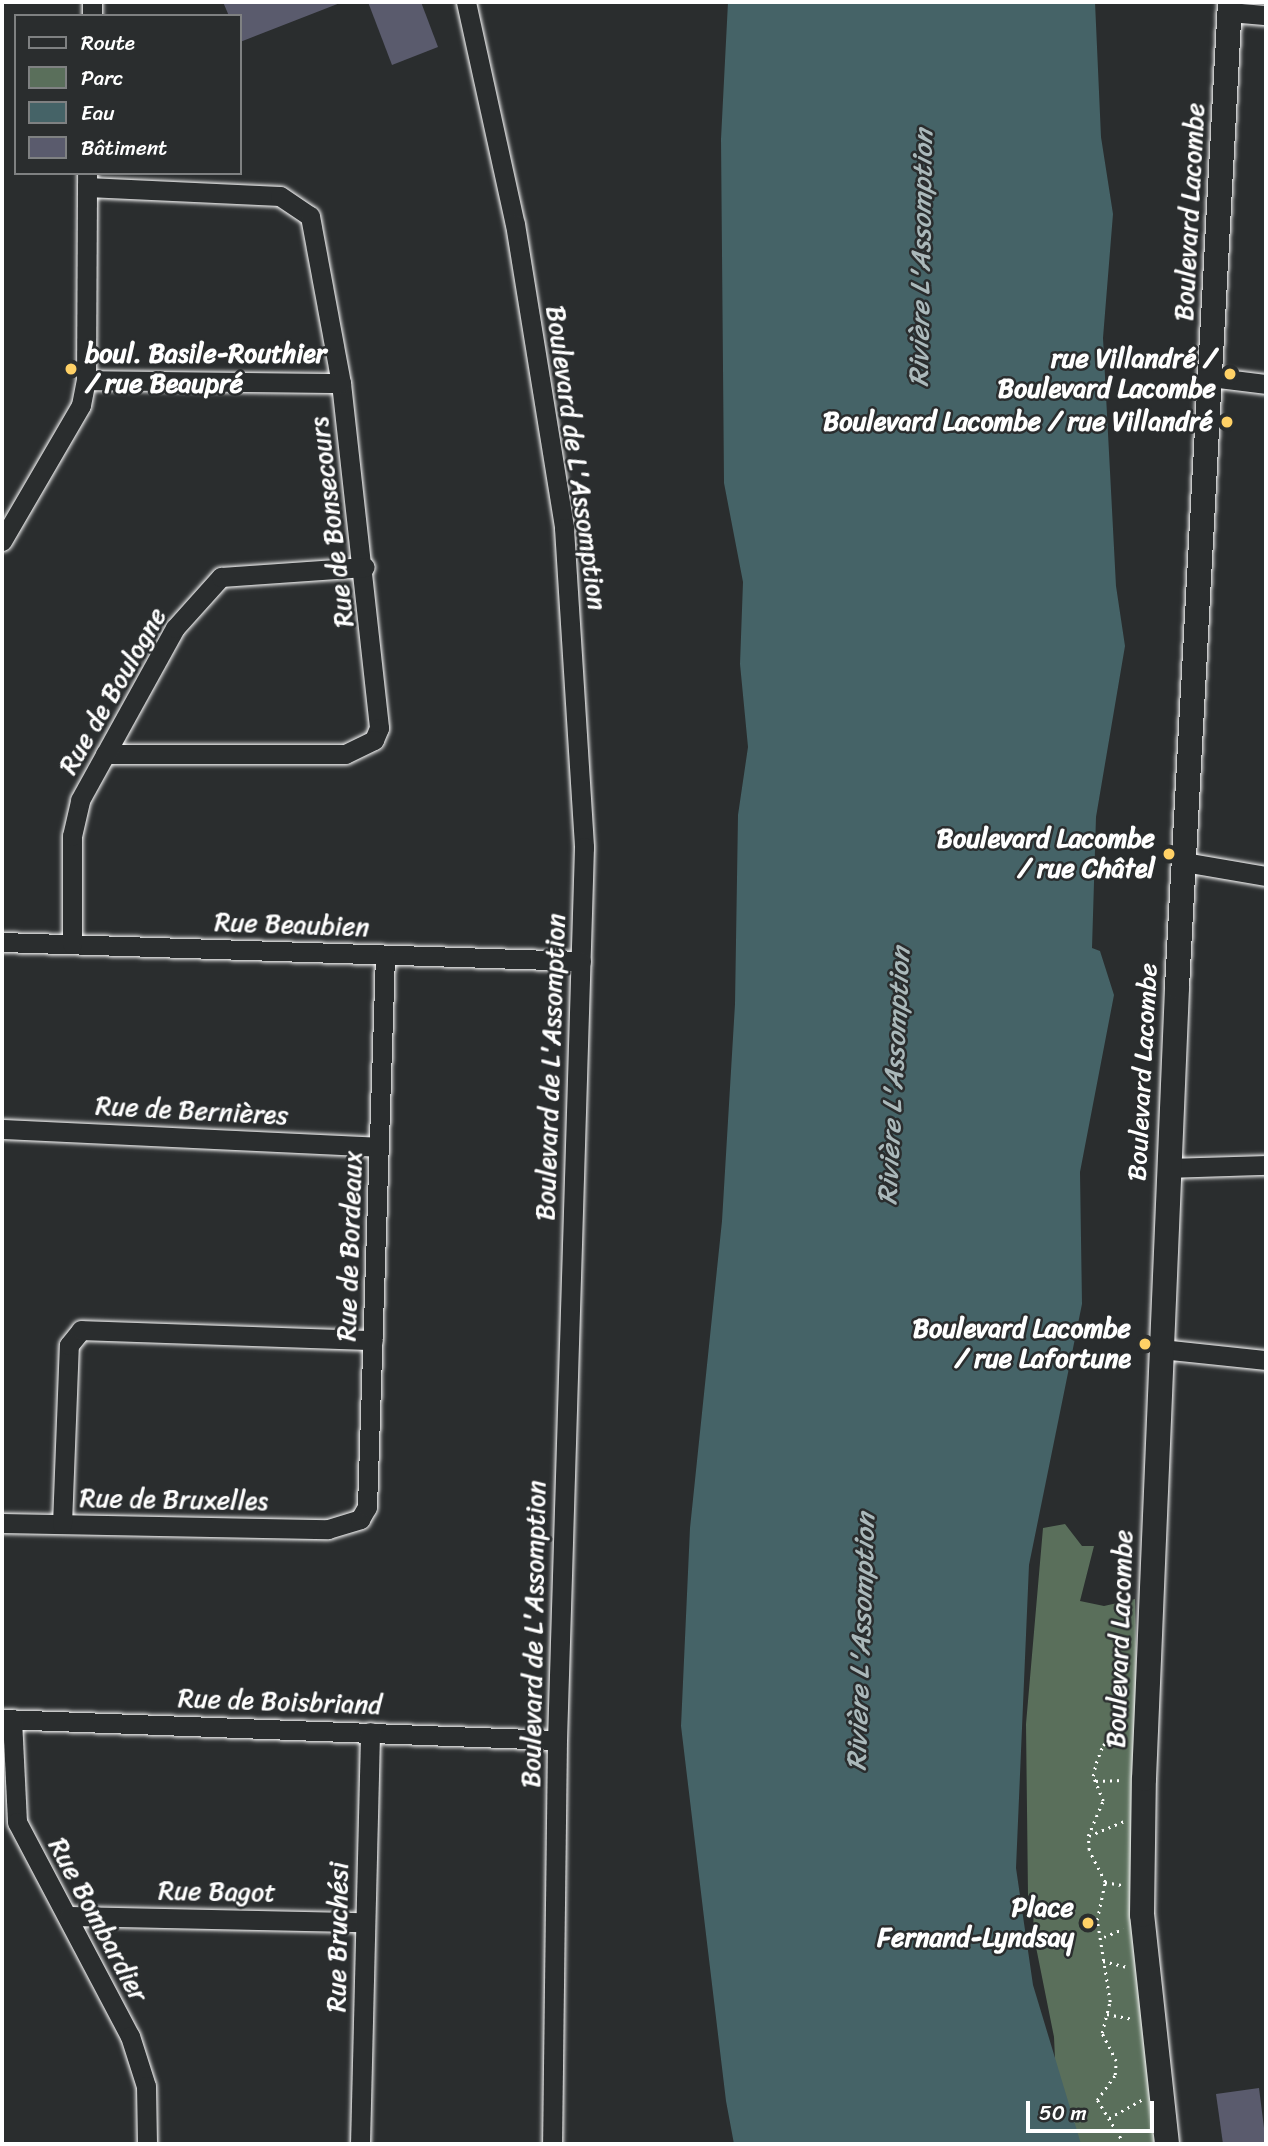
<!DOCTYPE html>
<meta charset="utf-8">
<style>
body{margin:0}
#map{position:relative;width:1268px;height:2146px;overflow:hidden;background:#2a2d2e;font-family:Sriracha,sans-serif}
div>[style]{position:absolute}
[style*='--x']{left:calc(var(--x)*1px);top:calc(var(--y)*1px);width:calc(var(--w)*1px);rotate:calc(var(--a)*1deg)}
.green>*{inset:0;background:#5a6f5b}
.water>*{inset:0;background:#456367}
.building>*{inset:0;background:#5a5b6d}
.path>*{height:2.5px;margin-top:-1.25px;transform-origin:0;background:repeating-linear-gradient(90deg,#fff 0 2px,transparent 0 7px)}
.roads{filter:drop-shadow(0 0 2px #fff) drop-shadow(0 0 2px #fff)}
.minor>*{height:19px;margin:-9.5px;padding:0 9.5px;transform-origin:9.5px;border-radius:9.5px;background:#2a2d2e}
.major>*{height:24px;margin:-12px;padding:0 12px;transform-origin:12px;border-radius:12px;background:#2a2d2e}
.dots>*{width:19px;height:19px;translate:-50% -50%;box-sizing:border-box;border:4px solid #2a2d2e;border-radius:50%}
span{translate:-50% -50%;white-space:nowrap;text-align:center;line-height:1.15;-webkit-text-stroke:5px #2a2d2e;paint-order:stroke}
.street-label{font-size:26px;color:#fff}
.poi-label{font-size:26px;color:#fff;font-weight:700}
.left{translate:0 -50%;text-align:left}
.right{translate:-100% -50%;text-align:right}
.water-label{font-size:28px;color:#abb9bb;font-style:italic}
.frame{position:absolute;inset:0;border:4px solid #fff;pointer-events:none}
.legend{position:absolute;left:14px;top:14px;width:228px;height:161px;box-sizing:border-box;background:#2a2d2e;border:2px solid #7f8182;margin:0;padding:9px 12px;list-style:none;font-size:21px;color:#fff}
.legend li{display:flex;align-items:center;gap:14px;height:35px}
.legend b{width:35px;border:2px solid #7f8182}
.scale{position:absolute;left:1026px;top:2101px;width:128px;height:32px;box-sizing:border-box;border:4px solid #fff;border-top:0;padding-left:9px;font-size:21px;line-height:24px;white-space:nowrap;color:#fff;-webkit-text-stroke:5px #2a2d2e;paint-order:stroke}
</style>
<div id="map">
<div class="green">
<i style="clip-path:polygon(1065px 1524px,1082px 1546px,1094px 1546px,1080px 1601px,1104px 1606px,1135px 1599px,1142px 1915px,1167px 2144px,1070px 2144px,1056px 2081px,1054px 2037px,1033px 1932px,1034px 1904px,1028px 1895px,1026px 1724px,1043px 1528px)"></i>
</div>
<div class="water">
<i style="clip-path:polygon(728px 2px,1095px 2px,1101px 137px,1113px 214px,1103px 338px,1116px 586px,1125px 646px,1096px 817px,1092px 948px,1100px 951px,1114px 995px,1080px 1172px,1082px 1304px,1029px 1565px,1016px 1868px,1033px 1985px,1081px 2144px,734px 2144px,726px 2101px,681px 1726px,690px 1528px,722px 1221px,735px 1004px,738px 815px,748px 747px,740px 664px,743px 582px,724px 483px,721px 139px)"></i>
</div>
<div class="building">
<i style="clip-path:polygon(223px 2px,340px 2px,340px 3px,240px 42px,240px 16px,229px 16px)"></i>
<i style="clip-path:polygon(368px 2px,421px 2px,438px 47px,392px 65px)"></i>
<i style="clip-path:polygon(1259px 2088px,1266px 2144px,1223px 2144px,1216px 2094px)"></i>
</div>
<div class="path">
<i style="--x:1096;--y:1781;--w:27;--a:-2"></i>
<i style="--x:1089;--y:1836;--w:38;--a:-23"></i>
<i style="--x:1105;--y:1882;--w:17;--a:10"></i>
<i style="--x:1104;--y:1937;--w:21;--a:-23"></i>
<i style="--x:1103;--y:1961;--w:25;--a:14"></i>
<i style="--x:1107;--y:2014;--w:25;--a:11"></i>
<i style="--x:1109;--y:2118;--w:39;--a:-29"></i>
<i style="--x:1124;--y:2144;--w:52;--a:-121.5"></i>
<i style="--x:1097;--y:2100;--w:31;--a:-54"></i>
<i style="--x:1115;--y:2075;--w:14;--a:-86"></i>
<i style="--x:1116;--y:2061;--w:31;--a:-117"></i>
<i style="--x:1102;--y:2033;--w:32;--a:-76"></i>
<i style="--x:1110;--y:2002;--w:83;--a:-99"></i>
<i style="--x:1097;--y:1920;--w:39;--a:-78"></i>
<i style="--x:1105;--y:1882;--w:36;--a:-117"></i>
<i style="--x:1089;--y:1850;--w:14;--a:-94"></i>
<i style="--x:1088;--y:1836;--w:38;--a:-67"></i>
<i style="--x:1103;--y:1801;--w:27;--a:-112"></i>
<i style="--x:1093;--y:1776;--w:13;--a:-77"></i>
<i style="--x:1096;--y:1763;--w:19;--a:-69"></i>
<i style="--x:1103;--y:1745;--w:28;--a:-35"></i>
</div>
<div class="roads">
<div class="minor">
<i style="--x:466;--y:2;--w:227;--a:77.6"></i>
<i style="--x:515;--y:224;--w:308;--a:80.8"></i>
<i style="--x:564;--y:528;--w:320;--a:86.4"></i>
<i style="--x:584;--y:847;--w:893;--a:91.73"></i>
<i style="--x:557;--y:1740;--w:404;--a:90.7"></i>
<i style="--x:1230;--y:12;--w:36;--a:5"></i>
<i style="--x:92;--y:16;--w:14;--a:-90"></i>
<i style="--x:87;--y:187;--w:193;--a:2.7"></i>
<i style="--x:280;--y:196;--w:36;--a:34"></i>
<i style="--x:310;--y:216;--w:170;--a:79.5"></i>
<i style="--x:341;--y:383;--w:347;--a:83.7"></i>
<i style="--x:379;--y:728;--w:13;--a:113"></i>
<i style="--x:374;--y:740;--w:32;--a:154"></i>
<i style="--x:345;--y:754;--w:240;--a:180"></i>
<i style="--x:1210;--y:377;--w:56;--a:7.1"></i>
<i style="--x:86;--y:380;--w:255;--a:0.7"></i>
<i style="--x:2;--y:541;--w:157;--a:-59.8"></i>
<i style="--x:81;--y:405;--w:25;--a:-79"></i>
<i style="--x:86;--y:380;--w:207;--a:-89.7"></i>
<i style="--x:1184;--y:862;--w:83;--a:9.7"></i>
<i style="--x:2;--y:942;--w:579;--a:1.88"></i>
<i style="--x:72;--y:944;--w:108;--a:-90"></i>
<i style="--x:72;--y:836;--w:37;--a:-77"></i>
<i style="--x:80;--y:800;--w:196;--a:-61.1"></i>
<i style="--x:175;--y:628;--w:69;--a:-48"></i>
<i style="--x:221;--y:577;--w:144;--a:-4"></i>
<i style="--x:2;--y:1129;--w:377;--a:2.7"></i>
<i style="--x:1168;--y:1168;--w:98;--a:-1.8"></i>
<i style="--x:1161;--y:1349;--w:106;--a:6"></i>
<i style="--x:2;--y:1523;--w:326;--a:1.1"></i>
<i style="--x:328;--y:1529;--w:34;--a:-17"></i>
<i style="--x:360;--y:1519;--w:14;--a:-60"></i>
<i style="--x:367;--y:1507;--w:552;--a:-88.13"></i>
<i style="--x:62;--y:1524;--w:179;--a:-87.8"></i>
<i style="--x:69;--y:1345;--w:19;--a:-51"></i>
<i style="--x:81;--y:1330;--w:292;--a:2"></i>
<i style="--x:2;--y:1719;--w:555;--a:2.17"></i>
<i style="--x:12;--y:1719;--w:103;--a:87.2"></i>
<i style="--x:17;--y:1822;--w:242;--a:62.2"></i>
<i style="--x:130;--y:2036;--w:52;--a:72.3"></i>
<i style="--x:146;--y:2086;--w:58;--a:89"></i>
<i style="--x:69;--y:1916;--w:296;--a:1.2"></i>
<i style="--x:360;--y:2144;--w:412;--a:-88.6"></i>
</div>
<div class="major">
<i style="--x:1167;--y:2144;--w:230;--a:-96.2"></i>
<i style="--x:1142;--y:1915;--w:136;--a:-89.2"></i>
<i style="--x:1144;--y:1779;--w:793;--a:-87.61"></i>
<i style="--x:1177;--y:987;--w:986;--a:-86.92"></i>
</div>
</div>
<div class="dots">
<i style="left:71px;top:369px;background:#ffd166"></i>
<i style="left:1230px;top:374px;background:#ffd166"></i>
<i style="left:1227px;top:422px;background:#ffd166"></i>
<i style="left:1169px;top:854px;background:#ffd166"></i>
<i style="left:1145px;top:1344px;background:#ffd166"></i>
<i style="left:1088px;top:1923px;background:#ffd166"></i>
</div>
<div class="street-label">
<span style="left:1190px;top:212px;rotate:-87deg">Boulevard Lacombe</span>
<span style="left:576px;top:458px;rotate:82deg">Boulevard de L'Assomption</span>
<span style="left:332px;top:522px;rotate:-97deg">Rue de Bonsecours</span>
<span style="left:113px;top:691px;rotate:-60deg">Rue de Boulogne</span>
<span style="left:292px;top:925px;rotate:2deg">Rue Beaubien</span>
<span style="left:551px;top:1067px;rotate:-88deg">Boulevard de L'Assomption</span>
<span style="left:1143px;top:1072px;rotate:-87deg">Boulevard Lacombe</span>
<span style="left:192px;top:1111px;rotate:3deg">Rue de Bernières</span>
<span style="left:350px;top:1246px;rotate:-88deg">Rue de Bordeaux</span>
<span style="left:174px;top:1500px;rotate:1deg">Rue de Bruxelles</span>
<span style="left:534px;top:1634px;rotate:-89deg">Boulevard de L'Assomption</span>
<span style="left:1120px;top:1639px;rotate:-88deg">Boulevard Lacombe</span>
<span style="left:280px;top:1702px;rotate:2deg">Rue de Boisbriand</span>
<span style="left:217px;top:1892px;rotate:1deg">Rue Bagot</span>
<span style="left:98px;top:1920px;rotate:62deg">Rue Bombardier</span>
<span style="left:338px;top:1937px;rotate:-89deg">Rue Bruchési</span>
</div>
<div class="poi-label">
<span class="left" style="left:85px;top:369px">boul. Basile-Routhier<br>/ rue Beaupré</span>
<span class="right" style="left:1216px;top:374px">rue Villandré /<br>Boulevard Lacombe</span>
<span class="right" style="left:1213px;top:422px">Boulevard Lacombe / rue Villandré</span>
<span class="right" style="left:1155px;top:854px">Boulevard Lacombe<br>/ rue Châtel</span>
<span class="right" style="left:1131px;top:1344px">Boulevard Lacombe<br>/ rue Lafortune</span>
<span class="right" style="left:1074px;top:1923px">Place<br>Fernand-Lyndsay</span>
</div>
<div class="water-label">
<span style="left:921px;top:258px;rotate:-89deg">Rivière L'Assomption</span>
<span style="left:894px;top:1076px;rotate:-87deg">Rivière L'Assomption</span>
<span style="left:861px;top:1642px;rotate:-88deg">Rivière L'Assomption</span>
</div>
<div class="frame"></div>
<ul class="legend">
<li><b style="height:9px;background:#2a2d2e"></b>Route</li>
<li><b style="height:19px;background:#5a6f5b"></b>Parc</li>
<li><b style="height:19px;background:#456367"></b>Eau</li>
<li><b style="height:19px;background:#5a5b6d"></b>Bâtiment</li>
</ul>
<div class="scale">50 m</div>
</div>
